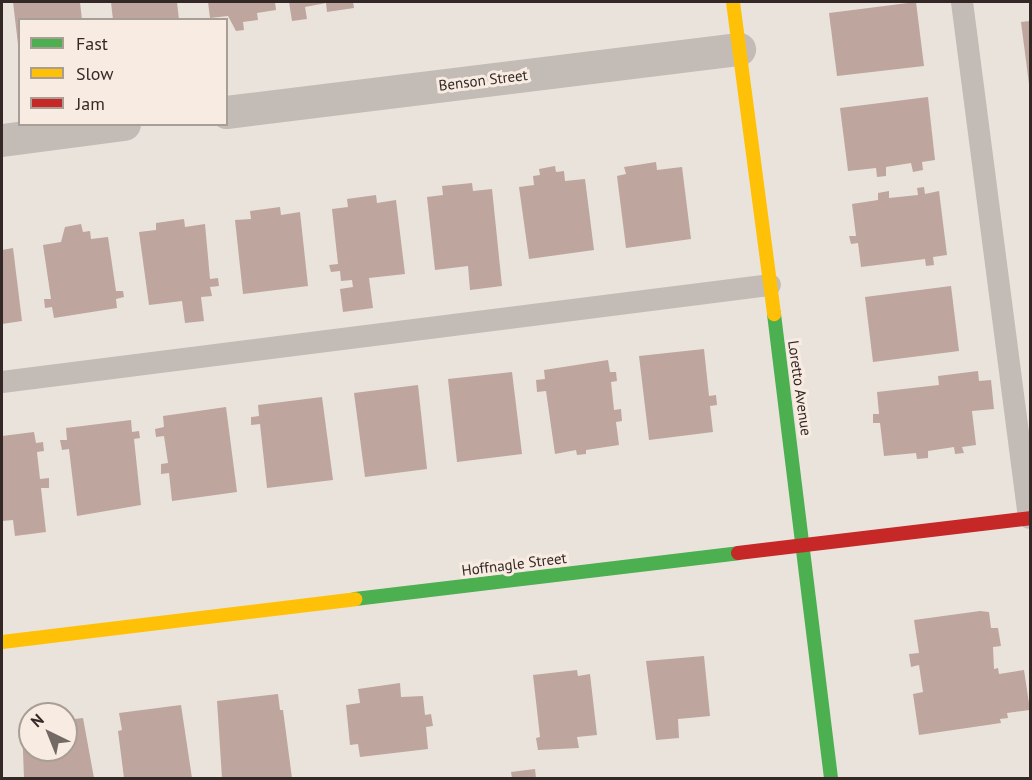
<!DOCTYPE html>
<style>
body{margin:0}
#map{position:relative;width:1032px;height:780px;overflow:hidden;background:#eae3dc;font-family:"PT Sans",sans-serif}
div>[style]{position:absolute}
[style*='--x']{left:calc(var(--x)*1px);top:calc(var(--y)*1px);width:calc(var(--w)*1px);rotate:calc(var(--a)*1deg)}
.building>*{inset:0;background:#bea59e}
.lane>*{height:22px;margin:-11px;padding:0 11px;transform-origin:11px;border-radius:11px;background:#c3bbb6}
.street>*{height:33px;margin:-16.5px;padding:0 16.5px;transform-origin:16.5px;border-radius:16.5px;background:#c3bbb6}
.fast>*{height:14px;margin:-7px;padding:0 7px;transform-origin:7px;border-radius:7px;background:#4caf50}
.slow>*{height:14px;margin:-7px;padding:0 7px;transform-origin:7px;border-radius:7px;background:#ffc107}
.jam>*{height:14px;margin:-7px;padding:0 7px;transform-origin:7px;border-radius:7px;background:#c62828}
span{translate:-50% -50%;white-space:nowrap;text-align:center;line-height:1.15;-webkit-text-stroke:6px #f8ece2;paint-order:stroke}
.street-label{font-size:15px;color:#332825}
.frame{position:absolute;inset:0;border:3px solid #332825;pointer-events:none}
.legend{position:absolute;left:18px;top:18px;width:210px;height:108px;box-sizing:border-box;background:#f8ece2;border:2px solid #a99e96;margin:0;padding:8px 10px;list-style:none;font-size:18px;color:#332825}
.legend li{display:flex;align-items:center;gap:12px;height:30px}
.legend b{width:30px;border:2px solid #a99e96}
.north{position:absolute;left:18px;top:702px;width:60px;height:60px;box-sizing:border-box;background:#f8ece2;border:2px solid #a99e96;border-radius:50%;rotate:317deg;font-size:16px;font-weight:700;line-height:24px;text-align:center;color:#332825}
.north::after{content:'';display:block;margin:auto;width:21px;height:27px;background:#736965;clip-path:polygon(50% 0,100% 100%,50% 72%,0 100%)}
</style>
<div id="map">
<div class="building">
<i style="clip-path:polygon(13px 2px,80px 2px,82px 20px,20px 20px,18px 44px)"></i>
<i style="clip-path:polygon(111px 2px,177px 2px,179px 20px,113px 20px)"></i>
<i style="clip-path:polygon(208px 2px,275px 2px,276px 10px,257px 13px,258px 20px,243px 22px,244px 30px,236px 31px,228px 16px,210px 18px)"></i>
<i style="clip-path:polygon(289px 2px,353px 2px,354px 8px,327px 12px,326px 3px,305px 7px,307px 19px,292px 21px)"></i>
<i style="clip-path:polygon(916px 2px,924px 66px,837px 76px,829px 13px)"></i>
<i style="clip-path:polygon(1030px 21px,1030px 84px,1029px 84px,1021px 22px)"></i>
<i style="clip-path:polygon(928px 97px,935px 160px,922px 162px,923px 170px,913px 172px,911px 163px,886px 167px,886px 176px,877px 177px,876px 168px,848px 171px,840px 108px)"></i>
<i style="clip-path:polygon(656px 162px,657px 170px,682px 167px,691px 239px,626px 248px,617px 176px,626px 174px,624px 167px)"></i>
<i style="clip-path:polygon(555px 166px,556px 172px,564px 171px,565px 181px,585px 179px,594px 250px,529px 259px,519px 187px,534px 185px,533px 176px,540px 175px,539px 169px)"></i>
<i style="clip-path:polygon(472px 183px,473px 191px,492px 189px,502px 286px,470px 290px,468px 266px,435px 270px,427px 197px,443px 195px,442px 186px)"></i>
<i style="clip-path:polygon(924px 187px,925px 194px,939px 191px,947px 255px,933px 257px,934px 265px,926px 266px,925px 259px,861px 267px,858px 243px,851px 244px,849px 236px,856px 236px,852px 204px,878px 200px,878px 193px,889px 191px,889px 198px,918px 195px,917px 188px)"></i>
<i style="clip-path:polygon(376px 195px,377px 203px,396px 200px,405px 274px,369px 278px,373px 308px,343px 312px,340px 289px,353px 287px,352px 280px,341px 281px,340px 271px,331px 272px,329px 265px,338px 264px,332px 209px,348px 207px,347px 199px)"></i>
<i style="clip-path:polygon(280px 207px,281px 215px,300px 212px,308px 286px,243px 294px,235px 220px,251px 219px,250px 211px)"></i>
<i style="clip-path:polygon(184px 219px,185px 227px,205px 224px,210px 279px,218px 278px,219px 286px,210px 287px,212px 296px,201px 297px,204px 321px,185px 323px,182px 301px,149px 305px,139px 232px,156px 230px,156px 223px)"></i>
<i style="clip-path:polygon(81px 224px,83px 232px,90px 231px,91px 239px,108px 237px,116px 291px,123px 291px,124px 297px,116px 299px,117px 308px,54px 318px,52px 307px,45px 308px,44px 299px,51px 299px,43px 245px,61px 242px,65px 227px)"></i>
<i style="clip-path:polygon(13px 248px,22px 321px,2px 324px,2px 250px)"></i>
<i style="clip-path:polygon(951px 286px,959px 351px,873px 362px,865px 297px)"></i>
<i style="clip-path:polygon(704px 349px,709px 396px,716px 395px,717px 405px,710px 406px,713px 432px,649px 440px,639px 356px)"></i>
<i style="clip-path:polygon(608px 360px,610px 372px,616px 372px,617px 381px,611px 382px,614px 410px,621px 409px,622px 421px,616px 422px,619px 445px,586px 450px,586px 454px,577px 455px,576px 450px,555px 454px,546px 391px,537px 392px,536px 380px,545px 379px,544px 370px)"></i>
<i style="clip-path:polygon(978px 371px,979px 381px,991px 380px,994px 409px,972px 411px,976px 445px,962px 447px,964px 453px,955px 454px,954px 447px,928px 451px,928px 458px,917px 459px,916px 453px,884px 456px,880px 423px,873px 423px,873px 414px,879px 414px,877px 392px,939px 385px,938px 376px)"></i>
<i style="clip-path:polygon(512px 372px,522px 454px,457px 462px,448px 379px)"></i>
<i style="clip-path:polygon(418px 385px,427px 469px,365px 477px,354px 393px)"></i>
<i style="clip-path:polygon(322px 397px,333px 480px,267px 488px,260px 424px,251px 425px,251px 417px,259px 416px,258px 405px)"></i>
<i style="clip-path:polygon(226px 407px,237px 492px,172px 501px,169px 473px,161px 474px,161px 464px,168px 463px,164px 436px,156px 437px,155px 429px,164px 427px,163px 416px)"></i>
<i style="clip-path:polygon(131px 420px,132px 432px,139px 431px,140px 438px,134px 439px,141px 505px,77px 516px,69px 449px,62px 450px,60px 440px,67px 440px,66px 428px)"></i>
<i style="clip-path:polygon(34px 432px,36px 443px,43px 442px,44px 451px,37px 452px,40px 479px,49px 478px,49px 488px,41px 488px,46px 532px,15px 536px,13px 520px,2px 521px,2px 436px)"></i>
<i style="clip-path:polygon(980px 611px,989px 612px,991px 628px,998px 628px,1001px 646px,993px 647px,994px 669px,998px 668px,999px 674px,1024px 670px,1030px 710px,1007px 713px,1008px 718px,1000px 719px,1001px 723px,919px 735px,913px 694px,923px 692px,919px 665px,911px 667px,909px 654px,919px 653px,914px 620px)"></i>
<i style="clip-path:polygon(704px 656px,710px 716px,678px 719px,679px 738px,656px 740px,646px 661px)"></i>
<i style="clip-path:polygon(577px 670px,578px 676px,590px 674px,597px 735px,577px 737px,579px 748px,538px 750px,536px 738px,540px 737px,533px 675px)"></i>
<i style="clip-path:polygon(400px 683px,401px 697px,423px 696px,425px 715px,431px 714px,433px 726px,426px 727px,428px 749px,360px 757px,358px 744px,350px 745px,346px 705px,360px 703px,358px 689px)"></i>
<i style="clip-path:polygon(278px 694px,280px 710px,283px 710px,292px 778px,222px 778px,217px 701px)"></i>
<i style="clip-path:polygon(181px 705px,192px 778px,124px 778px,118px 731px,122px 730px,119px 713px)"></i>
<i style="clip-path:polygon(83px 718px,94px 778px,24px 778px,22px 725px,30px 724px,30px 750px,66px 750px,66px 720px)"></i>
<i style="clip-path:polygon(535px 769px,536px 778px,512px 778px,511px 772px)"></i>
</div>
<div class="lane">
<i style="--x:962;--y:2;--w:520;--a:82.6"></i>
<i style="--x:2;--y:382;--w:774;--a:-7.2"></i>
</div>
<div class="street">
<i style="--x:226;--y:112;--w:517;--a:-7"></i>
<i style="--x:2;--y:140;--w:123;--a:-7.5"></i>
</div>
<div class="fast">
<i style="--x:774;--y:314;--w:467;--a:83"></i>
<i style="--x:355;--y:599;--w:386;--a:-6.8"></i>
</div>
<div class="slow">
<i style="--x:733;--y:2;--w:315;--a:82.5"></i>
<i style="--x:2;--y:642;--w:356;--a:-6.9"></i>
</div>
<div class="jam">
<i style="--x:738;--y:553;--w:294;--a:-6.8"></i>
</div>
<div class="street-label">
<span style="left:483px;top:80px;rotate:-7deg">Benson Street</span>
<span style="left:800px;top:388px;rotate:82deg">Loretto Avenue</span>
<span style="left:514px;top:564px;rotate:-7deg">Hoffnagle Street</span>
</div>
<div class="frame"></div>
<ul class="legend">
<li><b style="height:8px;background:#4caf50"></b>Fast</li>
<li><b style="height:8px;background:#ffc107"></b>Slow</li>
<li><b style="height:8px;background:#c62828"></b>Jam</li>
</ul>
<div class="north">N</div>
</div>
